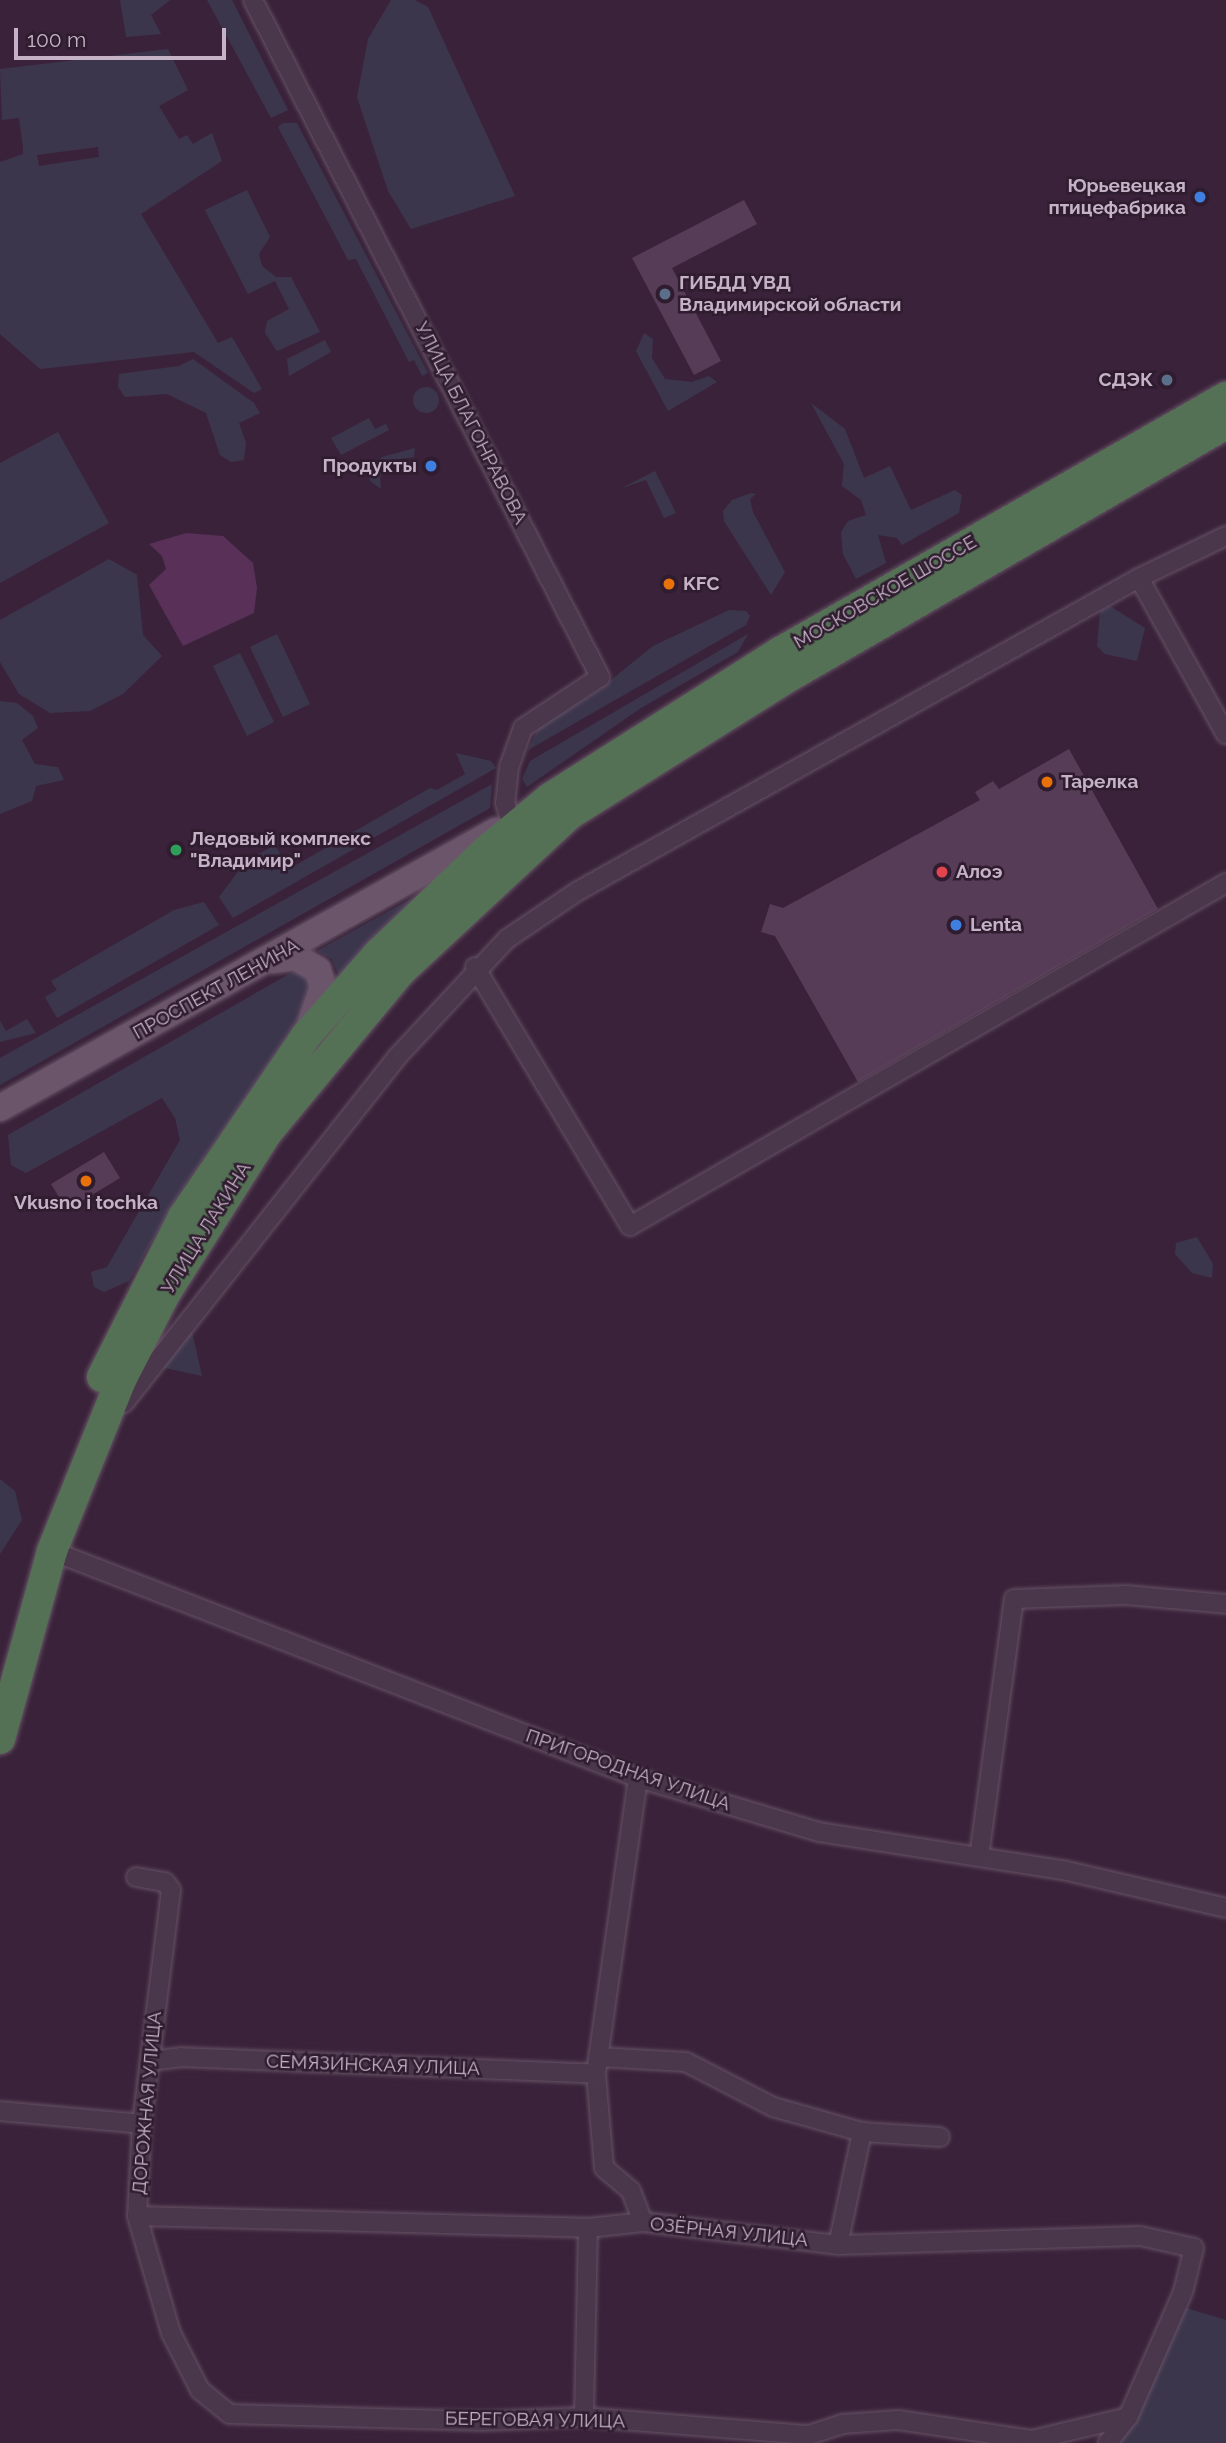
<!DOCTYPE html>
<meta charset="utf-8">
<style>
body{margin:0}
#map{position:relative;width:1226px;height:2443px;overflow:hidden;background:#3a233a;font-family:Raleway,sans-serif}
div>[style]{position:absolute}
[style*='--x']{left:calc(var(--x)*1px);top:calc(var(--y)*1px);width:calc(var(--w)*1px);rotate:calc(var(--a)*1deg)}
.green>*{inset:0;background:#3c364d}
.round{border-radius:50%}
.water>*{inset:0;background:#583058}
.building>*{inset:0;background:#573c57}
.roads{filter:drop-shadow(0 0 2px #665265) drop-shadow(0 0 2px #665265)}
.street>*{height:18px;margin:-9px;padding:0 9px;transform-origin:9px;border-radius:9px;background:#4b374b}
.primary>*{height:26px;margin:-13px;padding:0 13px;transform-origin:13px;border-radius:13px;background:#6b556b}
.highway>*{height:30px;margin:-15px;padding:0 15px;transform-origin:15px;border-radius:15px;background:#547155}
.dots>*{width:19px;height:19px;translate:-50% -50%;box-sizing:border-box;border:4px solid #2f1c2f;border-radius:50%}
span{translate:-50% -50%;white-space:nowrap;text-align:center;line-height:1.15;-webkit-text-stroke:5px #2f1c2f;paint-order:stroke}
.poi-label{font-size:19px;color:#c6b2c6;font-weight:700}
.right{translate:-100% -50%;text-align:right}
.left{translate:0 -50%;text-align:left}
.street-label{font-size:19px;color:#c6b2c6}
.scale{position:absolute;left:14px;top:28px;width:212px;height:32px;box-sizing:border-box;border:4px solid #c6b2c6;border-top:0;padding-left:9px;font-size:21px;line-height:24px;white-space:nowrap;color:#c6b2c6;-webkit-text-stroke:5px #2f1c2f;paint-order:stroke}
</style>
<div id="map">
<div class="green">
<i style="clip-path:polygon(120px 0,170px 0,151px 15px,161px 34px,126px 37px)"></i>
<i style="clip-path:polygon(207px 0,232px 0,288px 110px,271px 118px)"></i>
<i style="clip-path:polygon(391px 0,415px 0,428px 7px,515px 196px,411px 229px,388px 191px,357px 97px,368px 39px)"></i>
<i style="clip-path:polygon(evenodd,168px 49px,188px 90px,159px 106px,179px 139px,187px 135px,193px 144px,212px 133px,222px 161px,141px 214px,218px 343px,232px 337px,262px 389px,254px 393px,194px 352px,40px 369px,0 334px,0 162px,23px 154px,23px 148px,19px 118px,2px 120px,0 69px,168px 49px,98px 147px,99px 157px,39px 166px,37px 155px,98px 147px)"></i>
<i style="clip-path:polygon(283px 123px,297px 123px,428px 373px,422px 376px,414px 360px,409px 362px,356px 259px,348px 260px,278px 127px)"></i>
<i style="clip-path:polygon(247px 190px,270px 237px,259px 254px,262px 266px,276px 277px,291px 277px,320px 332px,277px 351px,265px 333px,267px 321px,289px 309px,275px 281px,248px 294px,205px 210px)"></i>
<i style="clip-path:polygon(644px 333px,653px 339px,652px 358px,665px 379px,692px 382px,709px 376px,717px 382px,668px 411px,636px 351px)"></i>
<i style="clip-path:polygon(325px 340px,331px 352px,289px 376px,287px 359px)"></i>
<i style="clip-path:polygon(193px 359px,254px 403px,260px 413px,239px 423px,246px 443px,244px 460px,231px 462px,220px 455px,206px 413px,167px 394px,125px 397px,118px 387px,119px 374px,179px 366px)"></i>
<i class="round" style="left:413px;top:387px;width:26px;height:26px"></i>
<i style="clip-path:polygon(811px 403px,845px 429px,864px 478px,890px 466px,911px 510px,955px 490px,962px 495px,959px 513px,902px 545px,897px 538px,878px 535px,886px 563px,856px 579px,843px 554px,841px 532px,848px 521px,866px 515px,861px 500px,842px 486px,844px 464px)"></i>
<i style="clip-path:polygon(369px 418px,375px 429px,386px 424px,389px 430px,341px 455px,331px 438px)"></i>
<i style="clip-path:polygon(58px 432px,109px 523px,0 583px,0 463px)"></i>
<i style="clip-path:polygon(415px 448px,414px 457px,392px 460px,380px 477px,381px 489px,370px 481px,369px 470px,382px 457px)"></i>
<i style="clip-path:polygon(655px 471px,676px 513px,664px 518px,646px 480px,622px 488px)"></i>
<i style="clip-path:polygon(751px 493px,756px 494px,750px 499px,753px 512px,785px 572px,771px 595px,724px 521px,723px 511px,732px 500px)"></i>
<i style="clip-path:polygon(109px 559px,137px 575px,143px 635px,162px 656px,123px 694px,90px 711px,50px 713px,19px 694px,0 662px,0 620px)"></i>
<i style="clip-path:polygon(1110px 606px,1145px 628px,1137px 661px,1105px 654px,1097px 646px,1100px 611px)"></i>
<i style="clip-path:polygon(729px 610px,746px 611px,750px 616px,746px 625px,528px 750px,538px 728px,596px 692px,653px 646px)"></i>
<i style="clip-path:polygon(277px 634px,310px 704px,283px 717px,250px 647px)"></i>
<i style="clip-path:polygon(748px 634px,738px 652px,641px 708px,527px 787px,522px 779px,530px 761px)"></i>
<i style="clip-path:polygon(240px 653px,274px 722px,247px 736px,213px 666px)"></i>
<i style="clip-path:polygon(0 701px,17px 703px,33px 716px,38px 728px,22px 740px,35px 764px,58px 767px,64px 780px,36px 786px,32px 801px,0 814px)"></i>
<i style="clip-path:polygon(456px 753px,491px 761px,496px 768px,233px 918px,219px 897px,246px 861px,275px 845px,289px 869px,430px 788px,437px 790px,465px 774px)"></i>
<i style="clip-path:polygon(492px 784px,490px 808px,0 1085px,0 1058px)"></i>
<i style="clip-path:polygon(416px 896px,340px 979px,332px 959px,317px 951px)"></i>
<i style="clip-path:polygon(204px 902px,219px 925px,57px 1018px,45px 997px,57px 990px,51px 981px,174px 910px)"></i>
<i style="clip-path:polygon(296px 970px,314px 981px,304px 1015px,187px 1183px,129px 1281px,104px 1292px,94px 1287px,91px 1272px,107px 1267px,180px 1140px,175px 1118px,162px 1098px,26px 1173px,11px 1165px,8px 1135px)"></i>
<i style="clip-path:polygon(27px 1019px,36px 1033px,0 1042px,0 1021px,6px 1031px)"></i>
<i style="clip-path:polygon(1197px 1237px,1213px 1264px,1212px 1278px,1192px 1273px,1175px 1254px,1176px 1243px)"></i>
<i style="clip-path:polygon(191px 1327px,202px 1376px,160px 1367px)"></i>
<i style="clip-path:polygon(0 1479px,15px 1491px,22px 1520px,0 1554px)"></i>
<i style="clip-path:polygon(1183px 2307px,1226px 2320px,1226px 2443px,1115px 2443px)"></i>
</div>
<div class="water">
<i style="clip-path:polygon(186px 533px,223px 536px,253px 563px,257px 588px,254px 613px,183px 646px,149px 585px,166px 569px,162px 556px,149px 544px)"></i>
</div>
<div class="building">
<i style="clip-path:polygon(744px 200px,757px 224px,672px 268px,721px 361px,694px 375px,632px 258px)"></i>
<i style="clip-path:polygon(1069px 749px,1158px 909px,858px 1082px,775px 936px,761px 932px,770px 904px,783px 908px,980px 800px,975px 792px,993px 781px,999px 789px)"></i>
<i style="clip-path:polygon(104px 1152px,120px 1178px,67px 1210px,51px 1184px)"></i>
</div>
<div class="roads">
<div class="street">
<i style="--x:253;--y:0;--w:761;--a:62.86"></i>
<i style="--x:600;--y:677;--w:92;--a:146.5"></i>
<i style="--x:523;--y:728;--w:41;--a:109.7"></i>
<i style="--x:509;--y:767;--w:36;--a:96"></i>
<i style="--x:505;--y:803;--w:20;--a:72"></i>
<i style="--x:1139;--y:578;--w:179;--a:60.9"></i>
<i style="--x:475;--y:967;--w:302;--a:59.1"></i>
<i style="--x:630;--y:1226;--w:688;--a:-29.92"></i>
<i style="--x:124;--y:1403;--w:441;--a:-51.7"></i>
<i style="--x:397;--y:1057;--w:161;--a:-47"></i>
<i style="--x:507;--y:939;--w:86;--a:-34.1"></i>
<i style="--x:578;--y:891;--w:642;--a:-29.16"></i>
<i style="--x:1139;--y:578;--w:97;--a:-25.8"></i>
<i style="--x:52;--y:1551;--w:628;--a:21.17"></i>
<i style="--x:638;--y:1778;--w:189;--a:16.6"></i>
<i style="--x:819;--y:1832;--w:247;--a:8.9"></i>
<i style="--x:1063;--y:1870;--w:167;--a:13.1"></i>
<i style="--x:638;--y:1778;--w:299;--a:98.1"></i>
<i style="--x:596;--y:2074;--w:94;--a:85.1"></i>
<i style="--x:604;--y:2168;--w:35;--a:40"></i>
<i style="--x:631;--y:2191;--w:33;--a:69"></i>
<i style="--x:979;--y:1857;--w:260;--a:-82.3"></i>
<i style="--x:1014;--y:1599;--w:112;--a:-2"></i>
<i style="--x:1126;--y:1595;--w:100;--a:5.1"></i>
<i style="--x:136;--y:1877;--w:29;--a:10"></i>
<i style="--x:165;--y:1882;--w:10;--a:53"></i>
<i style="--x:171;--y:1890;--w:236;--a:97.1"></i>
<i style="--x:142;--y:2124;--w:92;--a:93.1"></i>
<i style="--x:137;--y:2216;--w:122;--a:73.8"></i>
<i style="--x:171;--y:2333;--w:64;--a:63"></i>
<i style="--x:200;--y:2390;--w:38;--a:39"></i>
<i style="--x:230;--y:2414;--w:253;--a:1.6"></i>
<i style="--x:483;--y:2421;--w:101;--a:-2.3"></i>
<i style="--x:584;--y:2417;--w:226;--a:4.6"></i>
<i style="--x:809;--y:2435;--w:35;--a:-18"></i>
<i style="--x:842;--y:2424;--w:56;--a:-4.1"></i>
<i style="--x:898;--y:2420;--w:135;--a:8.5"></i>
<i style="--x:1032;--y:2440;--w:99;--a:-13.5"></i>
<i style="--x:598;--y:2057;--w:88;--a:3.3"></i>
<i style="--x:686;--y:2062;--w:98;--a:27.3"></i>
<i style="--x:773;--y:2107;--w:92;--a:15.7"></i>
<i style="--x:862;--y:2132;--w:78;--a:3.7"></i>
<i style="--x:150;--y:2061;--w:31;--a:-7"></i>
<i style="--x:181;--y:2057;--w:415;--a:2.3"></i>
<i style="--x:0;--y:2111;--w:143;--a:5.2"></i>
<i style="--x:137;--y:2216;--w:451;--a:1.5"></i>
<i style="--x:588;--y:2228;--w:55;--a:-6.2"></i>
<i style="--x:643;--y:2222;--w:196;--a:6.7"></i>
<i style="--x:838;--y:2245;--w:302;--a:-1.7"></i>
<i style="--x:1140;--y:2236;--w:55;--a:12.5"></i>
<i style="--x:1194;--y:2248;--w:45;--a:104"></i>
<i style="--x:1183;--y:2292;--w:137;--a:113.7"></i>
<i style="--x:1128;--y:2417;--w:33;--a:128"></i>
<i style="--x:838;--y:2245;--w:116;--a:-78"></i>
<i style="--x:584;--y:2417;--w:189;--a:-88.8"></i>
</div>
<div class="primary">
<i style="--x:272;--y:960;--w:23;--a:-7"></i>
<i style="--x:295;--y:957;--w:26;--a:29"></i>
<i style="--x:318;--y:970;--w:18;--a:74"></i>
<i style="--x:323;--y:987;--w:43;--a:108.9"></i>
<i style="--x:0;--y:1108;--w:568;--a:-29.18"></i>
</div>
<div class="highway">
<i style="--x:102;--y:1377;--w:179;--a:-63.1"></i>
<i style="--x:183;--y:1217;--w:219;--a:-55.8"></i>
<i style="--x:306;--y:1036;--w:109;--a:-48.7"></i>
<i style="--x:378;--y:954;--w:153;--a:-43.7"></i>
<i style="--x:489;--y:848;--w:79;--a:-39.3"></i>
<i style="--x:550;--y:798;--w:272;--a:-32.4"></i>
<i style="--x:780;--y:652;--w:514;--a:-29.76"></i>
<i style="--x:0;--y:1739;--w:195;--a:-74.5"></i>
<i style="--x:52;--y:1551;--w:184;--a:-68"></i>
<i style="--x:121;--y:1380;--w:97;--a:-62.9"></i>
<i style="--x:165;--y:1294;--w:189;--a:-57.7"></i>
<i style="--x:266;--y:1134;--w:212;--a:-50.4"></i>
<i style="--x:401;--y:971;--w:231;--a:-42.9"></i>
<i style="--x:570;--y:814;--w:262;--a:-32.1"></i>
<i style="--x:792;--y:675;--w:501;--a:-30.04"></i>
</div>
</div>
<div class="dots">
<i style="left:1200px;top:197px;background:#3f7fe0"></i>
<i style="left:665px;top:294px;background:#5c6f8a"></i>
<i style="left:1167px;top:380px;background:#5c6f8a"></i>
<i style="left:431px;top:466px;background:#3f7fe0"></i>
<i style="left:669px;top:584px;background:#e8710a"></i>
<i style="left:1047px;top:782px;background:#e8710a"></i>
<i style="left:176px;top:850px;background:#2e9e5b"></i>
<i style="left:942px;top:872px;background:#e0444e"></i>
<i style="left:956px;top:925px;background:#3f7fe0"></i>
<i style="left:86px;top:1181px;background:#e8710a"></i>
</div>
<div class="poi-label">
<span class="right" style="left:1186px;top:197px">Юрьевецкая<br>птицефабрика</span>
<span class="left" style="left:679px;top:294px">ГИБДД УВД<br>Владимирской области</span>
<span class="right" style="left:1153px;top:380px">СДЭК</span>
<span class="right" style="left:417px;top:466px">Продукты</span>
<span class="left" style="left:683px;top:584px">KFC</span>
<span class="left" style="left:1061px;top:782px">Тарелка</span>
<span class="left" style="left:190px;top:850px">Ледовый комплекс<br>"Владимир"</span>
<span class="left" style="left:956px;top:872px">Алоэ</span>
<span class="left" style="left:970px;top:925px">Lenta</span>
<span style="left:86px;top:1203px">Vkusno i tochka</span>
</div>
<div class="street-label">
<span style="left:471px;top:423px;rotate:63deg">УЛИЦА БЛАГОНРАВОВА</span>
<span style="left:885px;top:592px;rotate:-30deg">МОСКОВСКОЕ ШОССЕ</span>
<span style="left:216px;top:989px;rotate:-29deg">ПРОСПЕКТ ЛЕНИНА</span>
<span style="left:206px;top:1228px;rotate:-58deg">УЛИЦА ЛАКИНА</span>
<span style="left:628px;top:1770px;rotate:19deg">ПРИГОРОДНАЯ УЛИЦА</span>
<span style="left:373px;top:2065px;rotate:2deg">СЕМЯЗИНСКАЯ УЛИЦА</span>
<span style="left:147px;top:2103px;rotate:-85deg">ДОРОЖНАЯ УЛИЦА</span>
<span style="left:729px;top:2232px;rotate:6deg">ОЗЁРНАЯ УЛИЦА</span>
<span style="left:535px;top:2420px;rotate:1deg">БЕРЕГОВАЯ УЛИЦА</span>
</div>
<div class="scale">100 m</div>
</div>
